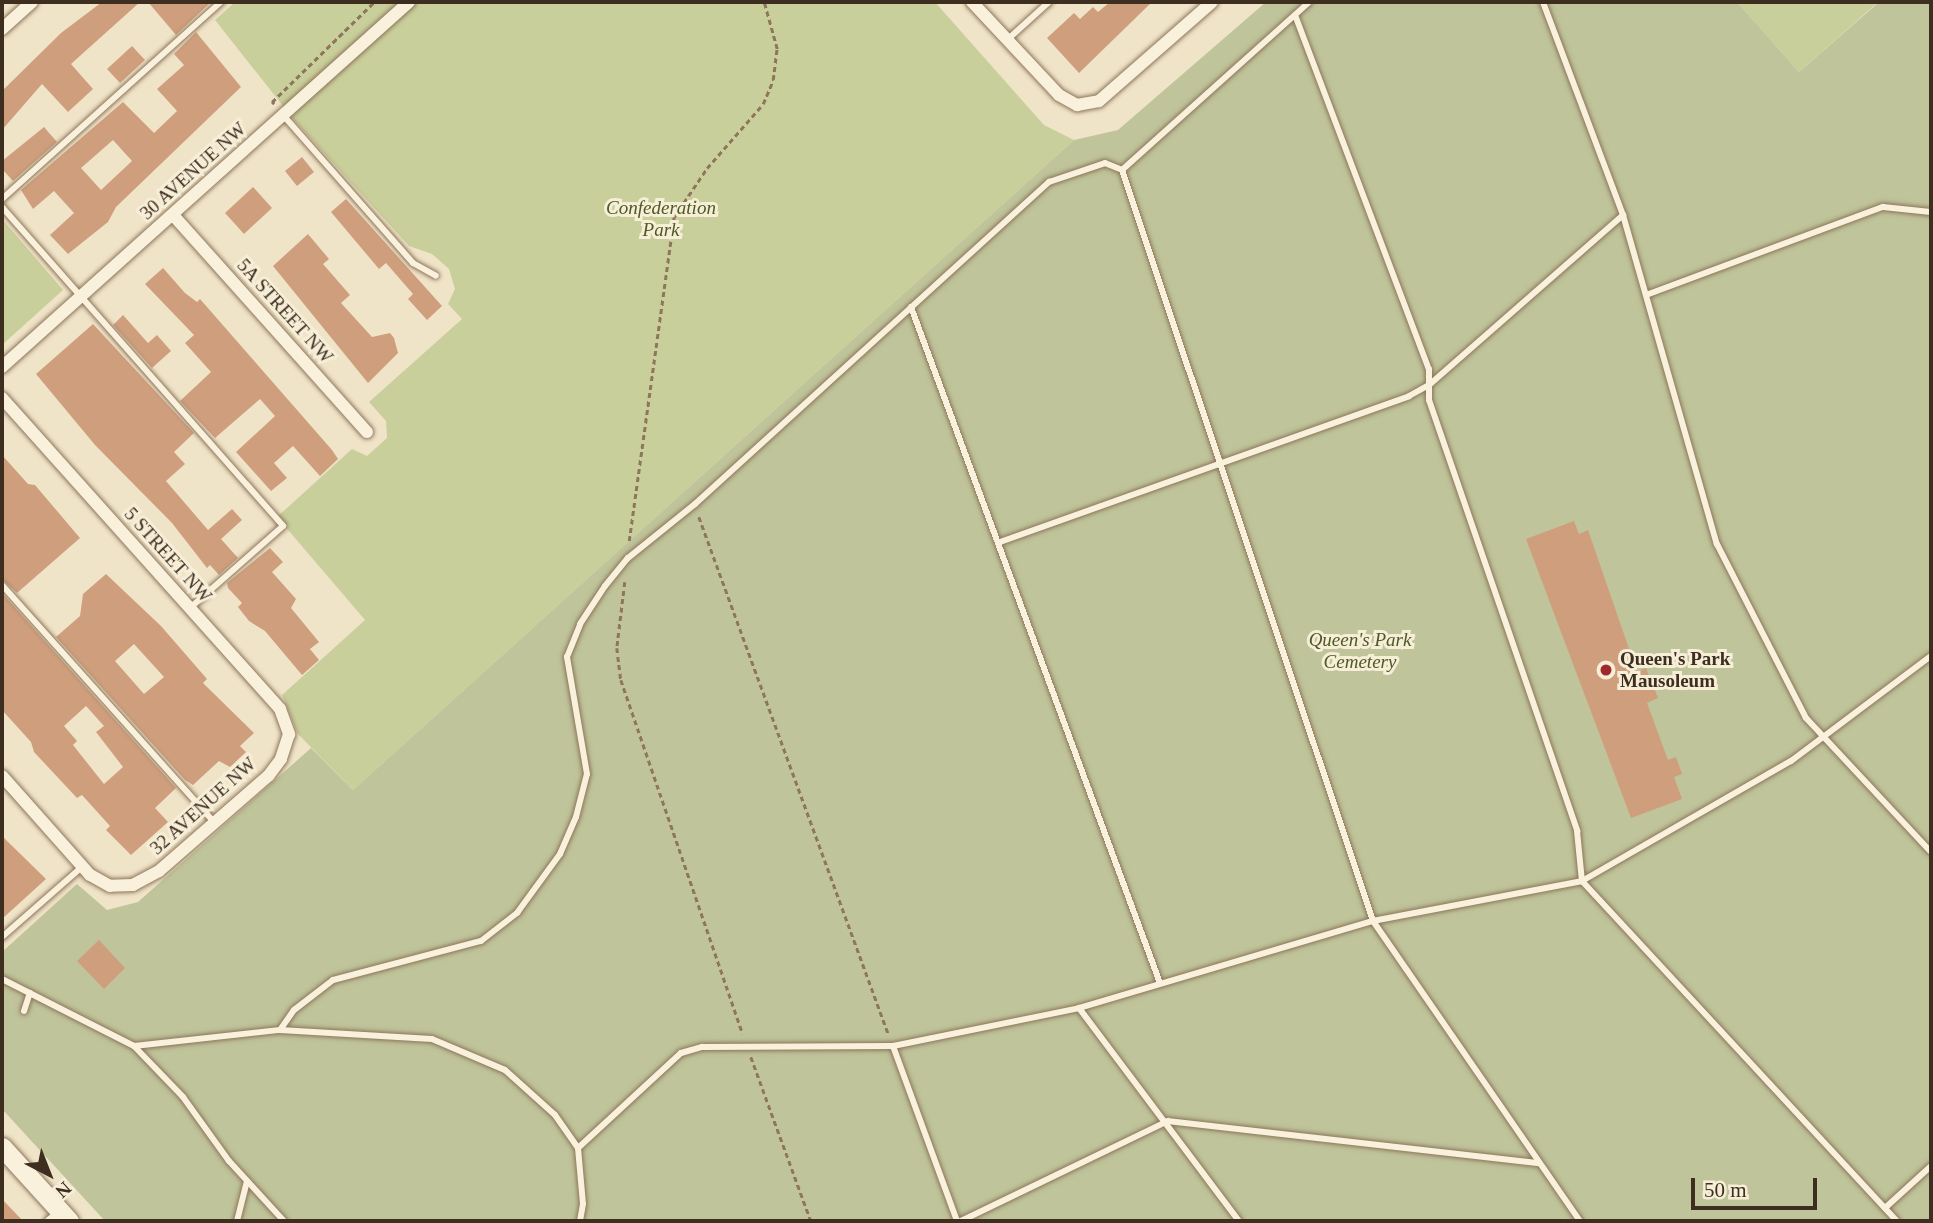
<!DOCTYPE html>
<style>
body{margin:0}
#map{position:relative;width:1933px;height:1223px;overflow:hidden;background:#f0e4c8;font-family:Georgia,serif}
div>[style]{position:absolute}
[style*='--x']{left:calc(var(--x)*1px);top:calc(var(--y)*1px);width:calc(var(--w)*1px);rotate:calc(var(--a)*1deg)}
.green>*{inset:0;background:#c9cf9b}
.cemetery>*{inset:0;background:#bfc49a}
.building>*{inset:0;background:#cf9f7d}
.path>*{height:2.5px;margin-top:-1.25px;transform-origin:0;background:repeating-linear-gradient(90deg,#8d765c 0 5px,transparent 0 8.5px)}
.roads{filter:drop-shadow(0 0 2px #8d765c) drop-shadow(0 0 2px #8d765c)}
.lane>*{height:6px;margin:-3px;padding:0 3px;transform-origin:3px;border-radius:3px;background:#faf1dc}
.street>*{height:12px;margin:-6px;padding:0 6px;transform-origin:6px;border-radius:6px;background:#faf1dc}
.secondary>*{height:19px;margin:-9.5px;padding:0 9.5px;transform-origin:9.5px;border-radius:9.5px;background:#faf1dc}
.dots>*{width:19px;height:19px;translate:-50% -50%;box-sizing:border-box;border:4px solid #f7eed8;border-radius:50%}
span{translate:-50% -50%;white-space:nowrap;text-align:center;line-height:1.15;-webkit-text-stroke:6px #f7eed8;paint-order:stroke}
.street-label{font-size:19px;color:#3d2e20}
.park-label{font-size:19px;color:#4d5a26;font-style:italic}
.poi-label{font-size:19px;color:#3d2e20;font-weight:700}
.left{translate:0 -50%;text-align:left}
.frame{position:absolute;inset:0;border:4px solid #3d2e20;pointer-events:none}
.north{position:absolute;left:14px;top:1139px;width:70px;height:70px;-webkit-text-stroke:5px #f7eed8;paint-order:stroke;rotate:138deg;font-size:19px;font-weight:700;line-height:28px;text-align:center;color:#3d2e20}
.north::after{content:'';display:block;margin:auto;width:24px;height:32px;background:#3d2e20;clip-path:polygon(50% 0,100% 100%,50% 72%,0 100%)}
.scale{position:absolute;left:1691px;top:1178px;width:126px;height:32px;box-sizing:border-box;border:4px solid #3d2e20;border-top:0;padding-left:9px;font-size:21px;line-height:24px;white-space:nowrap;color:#3d2e20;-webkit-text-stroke:5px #f7eed8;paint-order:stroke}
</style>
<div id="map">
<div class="green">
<i style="clip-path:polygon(235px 2px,935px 2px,1044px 125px,1074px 140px,353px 790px,298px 734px,282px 695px,365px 620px,277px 517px,352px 449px,367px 456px,387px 438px,386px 421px,369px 402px,462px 319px,448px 304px,455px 289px,449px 269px,432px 254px,409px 246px,294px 120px,215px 20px)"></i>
<i style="clip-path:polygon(1737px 2px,1878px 2px,1799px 72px)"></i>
<i style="clip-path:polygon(2px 219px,63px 290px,2px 345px)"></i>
</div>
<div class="cemetery">
<i style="clip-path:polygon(1266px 2px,1737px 2px,1799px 72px,1879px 2px,1931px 2px,1931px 1221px,105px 1221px,2px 1109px,2px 952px,77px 884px,107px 910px,138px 902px,311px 748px,353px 790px,1074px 140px,1118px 130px)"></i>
</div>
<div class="building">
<i style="clip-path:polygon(102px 2px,140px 2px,71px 64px,93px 89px,68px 112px,42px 84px,2px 130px,2px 91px,61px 33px)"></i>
<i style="clip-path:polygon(148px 2px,211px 2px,176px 35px)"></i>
<i style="clip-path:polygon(1110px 2px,1152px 2px,1079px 73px,1047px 38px,1074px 13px,1080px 19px,1093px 7px,1098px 12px)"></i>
<i style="clip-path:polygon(evenodd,196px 32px,241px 87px,116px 207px,108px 222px,68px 254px,50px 235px,74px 213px,54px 191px,33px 209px,21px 190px,123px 102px,154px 133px,177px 111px,157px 89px,184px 65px,174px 54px,196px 32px,113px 140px,132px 161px,101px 190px,81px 168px,113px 140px)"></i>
<i style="clip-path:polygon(132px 46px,145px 60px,120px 83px,107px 69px)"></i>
<i style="clip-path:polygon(44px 127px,57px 142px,13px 181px,2px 169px,2px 161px)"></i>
<i style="clip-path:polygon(302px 157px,314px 172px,297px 186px,285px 171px)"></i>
<i style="clip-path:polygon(253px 187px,272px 208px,244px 234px,225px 213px)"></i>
<i style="clip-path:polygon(346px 199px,442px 306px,427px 320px,408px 299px,413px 294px,386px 263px,379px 269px,331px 212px)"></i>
<i style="clip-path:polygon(308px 234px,329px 259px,323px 264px,350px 295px,341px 303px,372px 337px,390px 333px,394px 338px,398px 353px,368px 383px,273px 266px)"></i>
<i style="clip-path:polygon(163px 268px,185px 293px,197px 302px,200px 299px,332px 450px,338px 459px,320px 476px,293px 446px,274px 463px,287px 478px,271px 491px,236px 452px,275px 416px,260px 399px,215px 438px,180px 401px,211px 372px,185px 343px,194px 335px,145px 284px)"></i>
<i style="clip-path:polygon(123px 315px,148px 343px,157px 335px,171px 351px,152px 368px,113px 325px)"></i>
<i style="clip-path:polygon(93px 324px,194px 433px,174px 452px,185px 464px,166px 481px,208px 530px,232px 509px,242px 520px,221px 539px,238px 558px,219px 575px,210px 565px,207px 568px,172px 523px,95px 445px,36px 374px)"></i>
<i style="clip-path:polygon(2px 455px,28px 484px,35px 485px,80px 538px,17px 593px,2px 579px)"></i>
<i style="clip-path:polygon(1574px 521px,1579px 534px,1588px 530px,1637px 672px,1646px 668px,1658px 698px,1647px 703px,1668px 760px,1676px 757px,1682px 774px,1674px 777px,1682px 799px,1631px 818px,1526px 539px)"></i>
<i style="clip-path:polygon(270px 548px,283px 562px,272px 572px,296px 599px,291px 608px,319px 642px,310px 649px,319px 660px,302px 675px,265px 631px,249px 621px,238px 607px,242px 603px,228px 588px,227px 583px)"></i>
<i style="clip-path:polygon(evenodd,106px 574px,161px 626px,207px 679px,203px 683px,254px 733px,240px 746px,246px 752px,230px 767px,219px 761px,193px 785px,185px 780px,56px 637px,80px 616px,83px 594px,106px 574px,134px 644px,164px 677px,144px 694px,115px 661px,134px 644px)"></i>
<i style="clip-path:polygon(evenodd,2px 593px,176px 788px,155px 808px,168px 822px,131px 855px,106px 830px,110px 826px,82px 795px,77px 798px,34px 752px,31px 742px,2px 710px,2px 593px,86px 706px,104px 726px,96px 732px,123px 767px,104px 784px,73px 745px,77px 741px,64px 726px,86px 706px)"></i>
<i style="clip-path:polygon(2px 836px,46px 879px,2px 919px)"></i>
<i style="clip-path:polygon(99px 940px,125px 968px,104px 989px,77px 961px)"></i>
<i style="clip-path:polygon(2px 1199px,23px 1221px,2px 1221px)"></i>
</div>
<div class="path">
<i style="--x:274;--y:104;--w:3;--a:-135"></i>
<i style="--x:272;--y:102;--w:143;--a:-44.4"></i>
<i style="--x:699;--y:517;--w:550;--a:69.88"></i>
<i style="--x:629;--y:541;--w:327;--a:-82.1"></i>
<i style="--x:674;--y:217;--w:59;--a:-56"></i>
<i style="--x:707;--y:168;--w:85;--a:-48.8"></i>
<i style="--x:763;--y:104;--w:26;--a:-67"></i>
<i style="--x:773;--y:80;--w:31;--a:-83"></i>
<i style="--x:777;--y:49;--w:49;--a:-105.5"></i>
<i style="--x:625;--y:582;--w:66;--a:96.9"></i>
<i style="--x:617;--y:648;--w:32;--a:83"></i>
<i style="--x:621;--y:680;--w:374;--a:71"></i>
<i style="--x:751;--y:1057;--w:175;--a:69.9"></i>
</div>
<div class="roads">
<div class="lane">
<i style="--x:1295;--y:15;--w:379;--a:69.3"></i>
<i style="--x:1429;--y:369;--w:16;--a:90"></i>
<i style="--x:1007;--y:40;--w:57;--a:-42.1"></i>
<i style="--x:283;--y:115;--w:197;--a:48.7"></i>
<i style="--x:413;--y:263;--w:26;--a:29"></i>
<i style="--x:1122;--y:170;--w:251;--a:-41.9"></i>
<i style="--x:2;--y:199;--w:295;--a:-42"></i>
<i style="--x:2;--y:207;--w:425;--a:48.6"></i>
<i style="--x:283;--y:526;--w:124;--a:138.6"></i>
<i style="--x:1623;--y:215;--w:342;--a:74.1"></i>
<i style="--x:1717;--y:544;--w:195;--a:62.9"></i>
<i style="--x:1806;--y:718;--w:183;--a:47"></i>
<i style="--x:1646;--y:295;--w:253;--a:-20.4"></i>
<i style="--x:1883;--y:207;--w:48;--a:5.9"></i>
<i style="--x:911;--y:307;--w:720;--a:69.78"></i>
<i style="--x:1429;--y:385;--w:258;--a:-41.2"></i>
<i style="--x:1623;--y:215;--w:228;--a:-110.6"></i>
<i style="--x:1000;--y:542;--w:434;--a:-19.6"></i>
<i style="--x:1409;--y:396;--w:23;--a:-29"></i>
<i style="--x:1429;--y:385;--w:15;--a:90"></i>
<i style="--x:1429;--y:400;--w:456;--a:71"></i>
<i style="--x:1577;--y:831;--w:50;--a:84.3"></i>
<i style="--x:1582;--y:881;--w:463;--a:47.2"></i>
<i style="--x:2;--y:585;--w:318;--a:48.2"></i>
<i style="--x:2;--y:937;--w:108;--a:-41.2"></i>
<i style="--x:2;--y:979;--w:148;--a:26.9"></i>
<i style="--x:134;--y:1046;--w:71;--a:46.1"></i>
<i style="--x:183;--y:1097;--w:79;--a:54.3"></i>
<i style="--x:229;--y:1161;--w:81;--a:47.5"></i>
<i style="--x:1079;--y:1008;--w:266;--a:53.1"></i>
<i style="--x:24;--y:1011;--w:19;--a:-72"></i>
<i style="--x:280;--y:1030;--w:24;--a:-55"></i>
<i style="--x:294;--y:1010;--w:49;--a:-37.6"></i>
<i style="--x:333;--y:980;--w:153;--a:-14.8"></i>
<i style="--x:481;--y:941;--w:46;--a:-37.9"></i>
<i style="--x:517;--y:913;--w:73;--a:-53.9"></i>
<i style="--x:560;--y:854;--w:40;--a:-66.6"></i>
<i style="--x:576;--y:817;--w:44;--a:-75.7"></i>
<i style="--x:587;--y:774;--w:119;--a:-99.7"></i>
<i style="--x:567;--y:657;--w:35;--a:-68"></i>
<i style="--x:580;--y:624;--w:45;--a:-56.7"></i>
<i style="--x:605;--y:586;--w:36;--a:-51"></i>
<i style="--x:628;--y:558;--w:86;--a:-38.9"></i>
<i style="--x:695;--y:504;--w:479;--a:-42.3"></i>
<i style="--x:1049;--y:182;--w:59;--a:-18.7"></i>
<i style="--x:1105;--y:163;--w:18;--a:22"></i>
<i style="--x:1122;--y:170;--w:792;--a:71.52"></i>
<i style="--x:1373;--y:921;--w:364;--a:55.4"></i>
<i style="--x:134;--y:1046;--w:147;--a:-6.3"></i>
<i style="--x:280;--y:1030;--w:152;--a:3.4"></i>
<i style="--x:432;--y:1039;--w:79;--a:23"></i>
<i style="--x:505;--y:1070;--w:67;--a:42"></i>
<i style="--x:555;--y:1115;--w:40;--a:55.1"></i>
<i style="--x:578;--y:1148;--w:56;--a:84.9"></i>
<i style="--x:583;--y:1204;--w:17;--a:100"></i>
<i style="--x:893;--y:1046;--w:186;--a:69.9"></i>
<i style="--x:578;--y:1148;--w:140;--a:-42.7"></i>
<i style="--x:681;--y:1053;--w:22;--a:-16"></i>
<i style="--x:702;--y:1047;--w:191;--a:-0.3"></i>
<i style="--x:893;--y:1046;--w:190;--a:-11.5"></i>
<i style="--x:1079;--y:1008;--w:307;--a:-16.5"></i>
<i style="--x:1373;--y:921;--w:213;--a:-10.8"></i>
<i style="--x:1582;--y:881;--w:241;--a:-29.9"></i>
<i style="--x:1791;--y:761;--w:175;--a:-36.9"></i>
<i style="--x:1885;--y:1208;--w:62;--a:-42.4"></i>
<i style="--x:47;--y:1221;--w:14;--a:-39"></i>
<i style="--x:237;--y:1221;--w:41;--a:-76"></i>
<i style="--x:961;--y:1221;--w:230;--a:-25.8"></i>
<i style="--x:1168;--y:1121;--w:373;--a:6.5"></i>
</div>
<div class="street">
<i style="--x:972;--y:2;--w:127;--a:46.9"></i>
<i style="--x:1059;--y:95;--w:21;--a:29"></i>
<i style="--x:1077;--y:105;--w:22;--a:-10"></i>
<i style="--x:1099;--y:101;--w:150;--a:-41.2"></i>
<i style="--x:2;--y:29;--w:40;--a:-42"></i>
<i style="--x:173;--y:215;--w:291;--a:48.2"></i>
<i style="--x:2;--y:367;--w:547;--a:-41.89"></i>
<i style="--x:2;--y:398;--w:417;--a:48.2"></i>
<i style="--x:280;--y:709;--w:27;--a:70"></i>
<i style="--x:289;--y:734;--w:26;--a:108"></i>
<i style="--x:281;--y:759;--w:21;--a:127"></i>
<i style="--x:268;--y:776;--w:145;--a:138.9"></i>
<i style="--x:159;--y:871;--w:30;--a:152"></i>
<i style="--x:133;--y:885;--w:23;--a:178"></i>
<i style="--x:110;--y:886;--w:23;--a:-151"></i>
<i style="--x:90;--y:875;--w:132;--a:-131.6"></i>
</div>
<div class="secondary">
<i style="--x:2;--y:1147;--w:100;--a:47.8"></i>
</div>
</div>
<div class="dots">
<i style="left:1606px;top:670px;background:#9e2a2b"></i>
</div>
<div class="street-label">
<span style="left:193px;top:171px;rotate:-42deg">30 AVENUE NW</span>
<span style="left:285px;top:311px;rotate:48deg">5A STREET NW</span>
<span style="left:168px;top:555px;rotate:48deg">5 STREET NW</span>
<span style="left:203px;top:806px;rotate:-42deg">32 AVENUE NW</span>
</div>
<div class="park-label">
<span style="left:661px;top:219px">Confederation<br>Park</span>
<span style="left:1360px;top:651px">Queen's Park<br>Cemetery</span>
</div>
<div class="poi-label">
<span class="left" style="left:1620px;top:670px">Queen's Park<br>Mausoleum</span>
</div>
<div class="frame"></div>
<div class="north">N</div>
<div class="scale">50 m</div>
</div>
